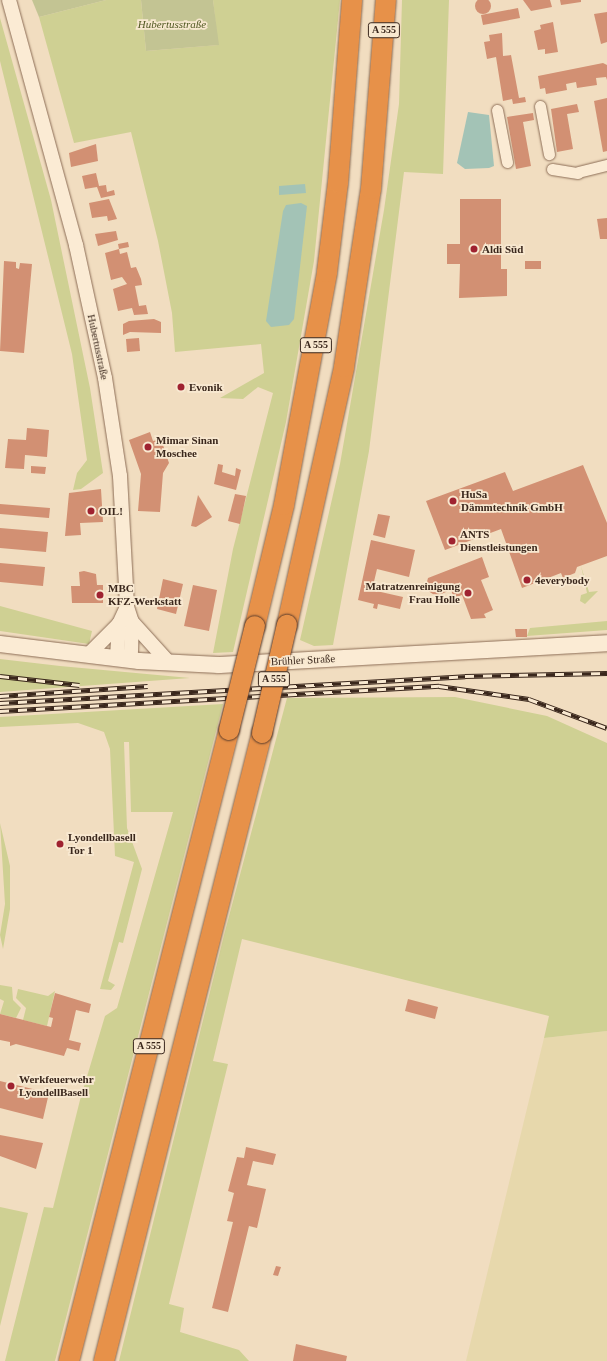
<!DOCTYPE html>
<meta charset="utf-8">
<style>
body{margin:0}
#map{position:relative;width:607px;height:1361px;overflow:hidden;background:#f1ddc0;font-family:"Times New Roman",serif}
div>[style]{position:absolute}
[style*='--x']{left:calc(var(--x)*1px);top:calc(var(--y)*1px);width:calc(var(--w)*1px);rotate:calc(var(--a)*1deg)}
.farmland>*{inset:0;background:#e7d8ac}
.green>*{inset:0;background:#cfd093}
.cemetery>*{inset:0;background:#c3c493}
.water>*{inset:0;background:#a3c3b6}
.building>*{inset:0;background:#d29073}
.round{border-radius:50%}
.roads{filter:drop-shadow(0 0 1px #8c6d56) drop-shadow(0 0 1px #8c6d56)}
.minor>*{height:11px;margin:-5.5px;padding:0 5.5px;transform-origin:5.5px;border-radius:5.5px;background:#fbebd4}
.tertiary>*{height:14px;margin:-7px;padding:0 7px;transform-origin:7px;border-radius:7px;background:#fbebd4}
.secondary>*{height:16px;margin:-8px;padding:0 8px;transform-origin:8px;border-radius:8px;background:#fbebd4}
.motorway>*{height:20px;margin:-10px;padding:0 10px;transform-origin:10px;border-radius:10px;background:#e79149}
.rail>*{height:4.5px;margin-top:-2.25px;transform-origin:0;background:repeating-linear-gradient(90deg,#f8e8d0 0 9px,#3a271c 0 18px);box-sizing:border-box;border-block:1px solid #3a271c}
.bridges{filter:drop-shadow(0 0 1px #593b2b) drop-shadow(0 0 1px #593b2b)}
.motorway-bridge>*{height:20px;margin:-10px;padding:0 10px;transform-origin:10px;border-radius:10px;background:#e79149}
.dots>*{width:11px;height:11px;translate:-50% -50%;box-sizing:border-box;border:2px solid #f8e8d0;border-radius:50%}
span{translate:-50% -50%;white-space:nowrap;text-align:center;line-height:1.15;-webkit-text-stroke:3.5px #f8e8d0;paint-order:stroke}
.shield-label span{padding:1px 3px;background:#f8e8d0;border:1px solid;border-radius:3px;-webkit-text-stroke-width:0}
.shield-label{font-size:10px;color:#3a271c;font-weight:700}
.park-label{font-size:11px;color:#505821;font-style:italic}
.poi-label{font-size:11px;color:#3a271c;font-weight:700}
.left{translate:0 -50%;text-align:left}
.right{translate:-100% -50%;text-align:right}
.street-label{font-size:11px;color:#3a271c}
</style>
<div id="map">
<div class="farmland">
<i style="clip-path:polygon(607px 1031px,607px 1361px,466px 1361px,544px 1038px)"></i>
</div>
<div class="green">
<i style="clip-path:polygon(106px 0,141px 0,146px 51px,218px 45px,213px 0,340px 0,314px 261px,286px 422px,233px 652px,213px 653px,233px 549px,273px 393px,258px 387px,243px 399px,220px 398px,264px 373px,261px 344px,175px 352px,172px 313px,158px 241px,131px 132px,74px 143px,39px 17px)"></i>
<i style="clip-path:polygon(402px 0,449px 0,443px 174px,404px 172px,369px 451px,333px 645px,314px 646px,300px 640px,340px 464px,384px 210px,399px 104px)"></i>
<i style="clip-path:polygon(0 18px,51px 200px,90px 388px,103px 473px,81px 489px,73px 490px,77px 473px,87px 460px,72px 354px,0 61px)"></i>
<i style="clip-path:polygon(581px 566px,589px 592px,598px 591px,585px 604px,580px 601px,581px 595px,587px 593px)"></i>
<i style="clip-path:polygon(0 606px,92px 631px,89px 644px,0 631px)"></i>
<i style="clip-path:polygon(607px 621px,607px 630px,527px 636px,530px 628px)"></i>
<i style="clip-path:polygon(0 659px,60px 666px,190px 678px,0 692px)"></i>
<i style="clip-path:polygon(455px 697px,547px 716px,607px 743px,607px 1031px,544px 1038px,549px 1016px,242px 939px,213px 1061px,228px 1064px,169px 1304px,184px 1308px,180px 1332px,239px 1350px,249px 1361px,119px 1361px,224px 935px,287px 698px)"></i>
<i style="clip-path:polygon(223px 704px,55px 1361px,5px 1361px,44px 1207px,53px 1208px,80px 1100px,105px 1016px,117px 1008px,173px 812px,131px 812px,129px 742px,124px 742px,127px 828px,142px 869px,123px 943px,119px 942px,108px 981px,115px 985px,111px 990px,100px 989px,134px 862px,115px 856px,110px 749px,104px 732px,78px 723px,0 727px,0 717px)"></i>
<i style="clip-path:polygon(0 823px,10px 866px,10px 909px,3px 949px,0 935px,5px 904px)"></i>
<i style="clip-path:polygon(0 985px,12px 987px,13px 1000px,21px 1008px,16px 1018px,0 1014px,4px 1001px,0 999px)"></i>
<i style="clip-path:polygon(18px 989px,48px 996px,55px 991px,47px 1026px,23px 1020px,26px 1008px,16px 998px)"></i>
<i style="clip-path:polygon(0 1207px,28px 1213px,0 1326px)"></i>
</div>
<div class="cemetery">
<i style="clip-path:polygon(32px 0,106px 0,39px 17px)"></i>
<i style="clip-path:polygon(141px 0,213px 0,219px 45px,146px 51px)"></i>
</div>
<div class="water">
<i style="clip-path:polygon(468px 112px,489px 115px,494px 166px,489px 168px,465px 169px,457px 163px)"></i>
<i style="clip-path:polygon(305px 184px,306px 193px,279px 195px,279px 186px)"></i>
<i style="clip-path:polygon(301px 203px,307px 206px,294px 319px,289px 325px,271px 327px,266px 321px,283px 211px,286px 205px)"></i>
</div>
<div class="building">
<i class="round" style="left:475px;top:-2px;width:16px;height:16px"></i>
<i style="clip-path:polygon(523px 0,550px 0,552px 7px,531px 11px)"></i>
<i style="clip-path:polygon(560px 0,581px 0,581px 2px,561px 5px)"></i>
<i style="clip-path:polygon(518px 8px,520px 18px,483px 25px,481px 15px)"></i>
<i style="clip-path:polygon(607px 12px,607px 42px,601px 44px,594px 14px)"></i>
<i style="clip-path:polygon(553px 22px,558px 52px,545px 54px,545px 49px,538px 50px,534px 31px,541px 29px,540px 25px)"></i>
<i style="clip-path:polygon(502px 33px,503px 56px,511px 55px,519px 98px,525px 97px,526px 102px,513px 104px,512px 99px,503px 101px,496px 57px,487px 59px,484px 42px,490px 41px,489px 35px)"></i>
<i style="clip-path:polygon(603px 63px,607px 65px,607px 80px,606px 77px,596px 78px,597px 85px,577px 88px,576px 82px,566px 84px,567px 90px,546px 94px,545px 88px,540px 89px,538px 76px)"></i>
<i style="clip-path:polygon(607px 98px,607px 151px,603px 152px,594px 101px)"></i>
<i style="clip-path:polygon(577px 104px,579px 112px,567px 114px,573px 149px,557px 152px,551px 109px)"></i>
<i style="clip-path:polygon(533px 113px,534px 120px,523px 122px,531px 166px,516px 169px,507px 117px)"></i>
<i style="clip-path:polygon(96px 144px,98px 161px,71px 167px,69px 153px)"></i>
<i style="clip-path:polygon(96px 173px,99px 186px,106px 185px,107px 192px,114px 190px,115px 195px,101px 198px,97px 187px,85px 189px,82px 176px)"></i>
<i style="clip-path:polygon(109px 199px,117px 219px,108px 221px,107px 216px,92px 218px,89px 203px)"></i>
<i style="clip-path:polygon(460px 199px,501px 199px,501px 269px,507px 269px,507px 296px,459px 298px,460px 264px,447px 264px,447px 244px,460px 244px)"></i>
<i style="clip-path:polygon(607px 218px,607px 239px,600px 239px,597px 219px)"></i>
<i style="clip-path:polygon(116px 231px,118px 240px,98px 246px,95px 234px)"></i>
<i style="clip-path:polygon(128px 242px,129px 247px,119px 249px,118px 244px)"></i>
<i style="clip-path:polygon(119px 249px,120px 254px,127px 252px,131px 268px,136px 267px,141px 279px,142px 285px,135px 286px,139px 306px,146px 305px,148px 314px,134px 315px,132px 308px,118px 311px,113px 289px,127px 284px,122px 277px,111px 280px,105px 253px)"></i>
<i style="clip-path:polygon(4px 261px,16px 262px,16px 268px,19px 269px,20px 263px,32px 264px,24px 353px,0 351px)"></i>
<i style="clip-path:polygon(525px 261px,541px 261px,541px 269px,525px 269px)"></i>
<i style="clip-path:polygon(154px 319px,161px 322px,161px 333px,130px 332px,123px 335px,123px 324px,129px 321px)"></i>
<i style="clip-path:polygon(139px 338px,140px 351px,127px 352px,126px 339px)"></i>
<i style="clip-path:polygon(27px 428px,49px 430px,47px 457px,25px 455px,24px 469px,5px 468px,8px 439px,26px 440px)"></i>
<i style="clip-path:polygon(150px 432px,153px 441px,161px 439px,169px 463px,163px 473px,160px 512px,138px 511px,141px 474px,129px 440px)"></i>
<i style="clip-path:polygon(218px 464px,223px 465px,222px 472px,235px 476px,236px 468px,241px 470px,236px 490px,214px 484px)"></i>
<i style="clip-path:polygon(583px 465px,607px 523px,607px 556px,577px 567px,575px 573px,563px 578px,561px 573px,522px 588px,501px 529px,445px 550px,426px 501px,505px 472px,513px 491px)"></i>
<i style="clip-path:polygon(31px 466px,46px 467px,45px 474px,31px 473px)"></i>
<i style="clip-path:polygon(101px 489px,103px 522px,80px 523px,81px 535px,65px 536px,69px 493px)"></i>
<i style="clip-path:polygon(235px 494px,246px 496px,240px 524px,228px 521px)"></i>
<i style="clip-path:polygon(198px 495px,212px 517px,196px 527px,191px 526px)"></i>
<i style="clip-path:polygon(0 504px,50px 508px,49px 518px,0 514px)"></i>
<i style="clip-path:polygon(378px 514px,390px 516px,385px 538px,373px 535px)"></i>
<i style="clip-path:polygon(0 528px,48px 532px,46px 552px,0 548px)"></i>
<i style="clip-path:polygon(371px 540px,415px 550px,409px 577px,377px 569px,372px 590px,403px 597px,400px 609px,378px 604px,377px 609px,373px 608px,374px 604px,358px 600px)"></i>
<i style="clip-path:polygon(482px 557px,489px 577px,481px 580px,493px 610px,484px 614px,486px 618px,471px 619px,462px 595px,454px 598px,451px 590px,436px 596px,425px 589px,428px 578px)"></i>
<i style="clip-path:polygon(0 563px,45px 567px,43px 586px,0 582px)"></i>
<i style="clip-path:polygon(84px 571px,96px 574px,97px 585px,103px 585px,103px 603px,72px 603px,71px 586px,80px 586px,79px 572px)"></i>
<i style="clip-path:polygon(163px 579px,183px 584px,176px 614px,157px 609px)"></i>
<i style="clip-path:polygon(193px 585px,217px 590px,209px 631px,184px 626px)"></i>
<i style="clip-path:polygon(515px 629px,527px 629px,527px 637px,516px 637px)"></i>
<i style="clip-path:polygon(55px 993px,91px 1004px,89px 1013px,76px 1010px,71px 1032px,69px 1040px,81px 1043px,79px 1051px,67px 1048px,64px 1056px,16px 1044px,10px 1046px,10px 1042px,0 1040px,0 1014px,51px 1027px,53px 1018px,49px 1017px)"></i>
<i style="clip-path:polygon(408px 999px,438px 1007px,435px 1019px,405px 1011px)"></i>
<i style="clip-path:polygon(0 1081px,49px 1093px,43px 1119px,0 1108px)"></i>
<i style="clip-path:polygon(0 1135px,43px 1143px,36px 1169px,0 1156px)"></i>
<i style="clip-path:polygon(246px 1147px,276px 1154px,273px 1165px,253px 1161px,247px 1185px,266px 1189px,257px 1228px,249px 1226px,228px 1312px,212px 1308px,233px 1222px,227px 1221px,234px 1193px,228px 1191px,237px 1157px,244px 1158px)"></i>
<i style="clip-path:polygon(276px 1266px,281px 1267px,278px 1276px,273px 1275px)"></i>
<i style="clip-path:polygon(296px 1344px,347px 1356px,346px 1361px,293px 1361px)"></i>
</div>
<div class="roads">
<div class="minor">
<i style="--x:540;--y:106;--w:49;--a:79.4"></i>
<i style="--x:497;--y:110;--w:53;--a:79.1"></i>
<i style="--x:552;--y:169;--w:26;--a:9"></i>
<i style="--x:578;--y:172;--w:30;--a:-14"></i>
</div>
<div class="tertiary">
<i style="--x:9;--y:0;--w:254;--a:74.7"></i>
<i style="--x:76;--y:245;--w:136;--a:77.7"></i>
<i style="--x:105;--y:378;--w:99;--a:81.3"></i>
<i style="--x:120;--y:476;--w:131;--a:86.9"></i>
<i style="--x:127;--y:607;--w:16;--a:72"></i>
<i style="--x:132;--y:622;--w:38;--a:92"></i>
<i style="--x:132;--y:622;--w:55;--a:47.9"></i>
<i style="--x:89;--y:654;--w:42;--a:-45"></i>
<i style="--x:117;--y:658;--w:34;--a:-87"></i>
<i style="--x:119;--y:624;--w:19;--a:-65"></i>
</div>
<div class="secondary">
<i style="--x:0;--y:644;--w:140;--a:7"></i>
<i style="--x:139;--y:661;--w:80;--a:2.9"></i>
<i style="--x:219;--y:665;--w:389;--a:-3.2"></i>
</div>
<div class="motorway">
<i style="--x:287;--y:625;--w:264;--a:-77.5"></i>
<i style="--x:344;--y:367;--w:180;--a:-81.4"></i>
<i style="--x:371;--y:189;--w:190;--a:-85.5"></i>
<i style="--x:255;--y:626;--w:124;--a:-76.5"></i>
<i style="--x:284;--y:505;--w:237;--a:-79.5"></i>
<i style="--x:327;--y:272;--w:90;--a:-83"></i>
<i style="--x:338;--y:183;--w:184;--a:-85.6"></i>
<i style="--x:69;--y:1361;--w:651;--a:-75.77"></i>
<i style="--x:104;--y:1361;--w:648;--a:-75.88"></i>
</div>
</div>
<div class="rail">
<i style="--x:0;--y:676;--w:80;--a:6.5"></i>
<i style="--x:0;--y:696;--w:148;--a:-3.9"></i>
<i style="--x:0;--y:703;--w:466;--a:-3.3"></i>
<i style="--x:465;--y:676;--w:142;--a:-1.2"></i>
<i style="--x:0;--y:711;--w:440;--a:-3.3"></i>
<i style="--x:439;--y:686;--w:91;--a:8.2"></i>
<i style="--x:529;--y:699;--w:83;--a:20.4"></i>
</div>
<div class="bridges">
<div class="motorway-bridge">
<i style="--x:229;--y:730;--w:107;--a:-76"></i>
<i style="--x:262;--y:733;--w:111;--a:-77"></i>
</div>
</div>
<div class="dots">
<i style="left:474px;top:249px;background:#9f2230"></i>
<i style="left:181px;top:387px;background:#9f2230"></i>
<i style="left:148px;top:447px;background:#9f2230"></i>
<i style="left:453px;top:501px;background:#9f2230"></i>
<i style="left:91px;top:511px;background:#9f2230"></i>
<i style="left:452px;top:541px;background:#9f2230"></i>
<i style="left:527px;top:580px;background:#9f2230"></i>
<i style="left:468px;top:593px;background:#9f2230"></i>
<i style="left:100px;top:595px;background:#9f2230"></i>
<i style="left:60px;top:844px;background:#9f2230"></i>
<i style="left:11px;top:1086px;background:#9f2230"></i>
</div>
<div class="shield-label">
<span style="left:384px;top:30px">A 555</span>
<span style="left:316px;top:345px">A 555</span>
<span style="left:274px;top:679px">A 555</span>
<span style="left:149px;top:1046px">A 555</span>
</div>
<div class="park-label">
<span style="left:172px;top:24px">Hubertusstraße</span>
</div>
<div class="poi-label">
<span class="left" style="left:482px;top:249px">Aldi Süd</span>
<span class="left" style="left:189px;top:387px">Evonik</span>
<span class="left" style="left:156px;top:447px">Mimar Sinan<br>Moschee</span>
<span class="left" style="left:461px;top:501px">HuSa<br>Dämmtechnik GmbH</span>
<span class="left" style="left:99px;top:511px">OIL!</span>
<span class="left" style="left:460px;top:541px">ANTS<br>Dienstleistungen</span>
<span class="left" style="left:535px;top:580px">4everybody</span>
<span class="right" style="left:460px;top:593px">Matratzenreinigung<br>Frau Holle</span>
<span class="left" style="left:108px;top:595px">MBC<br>KFZ-Werkstatt</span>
<span class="left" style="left:68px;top:844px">Lyondellbasell<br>Tor 1</span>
<span class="left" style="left:19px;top:1086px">Werkfeuerwehr<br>LyondellBasell</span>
</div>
<div class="street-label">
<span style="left:98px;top:347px;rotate:78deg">Hubertusstraße</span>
<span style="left:303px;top:660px;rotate:-3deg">Brühler Straße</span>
</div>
</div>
